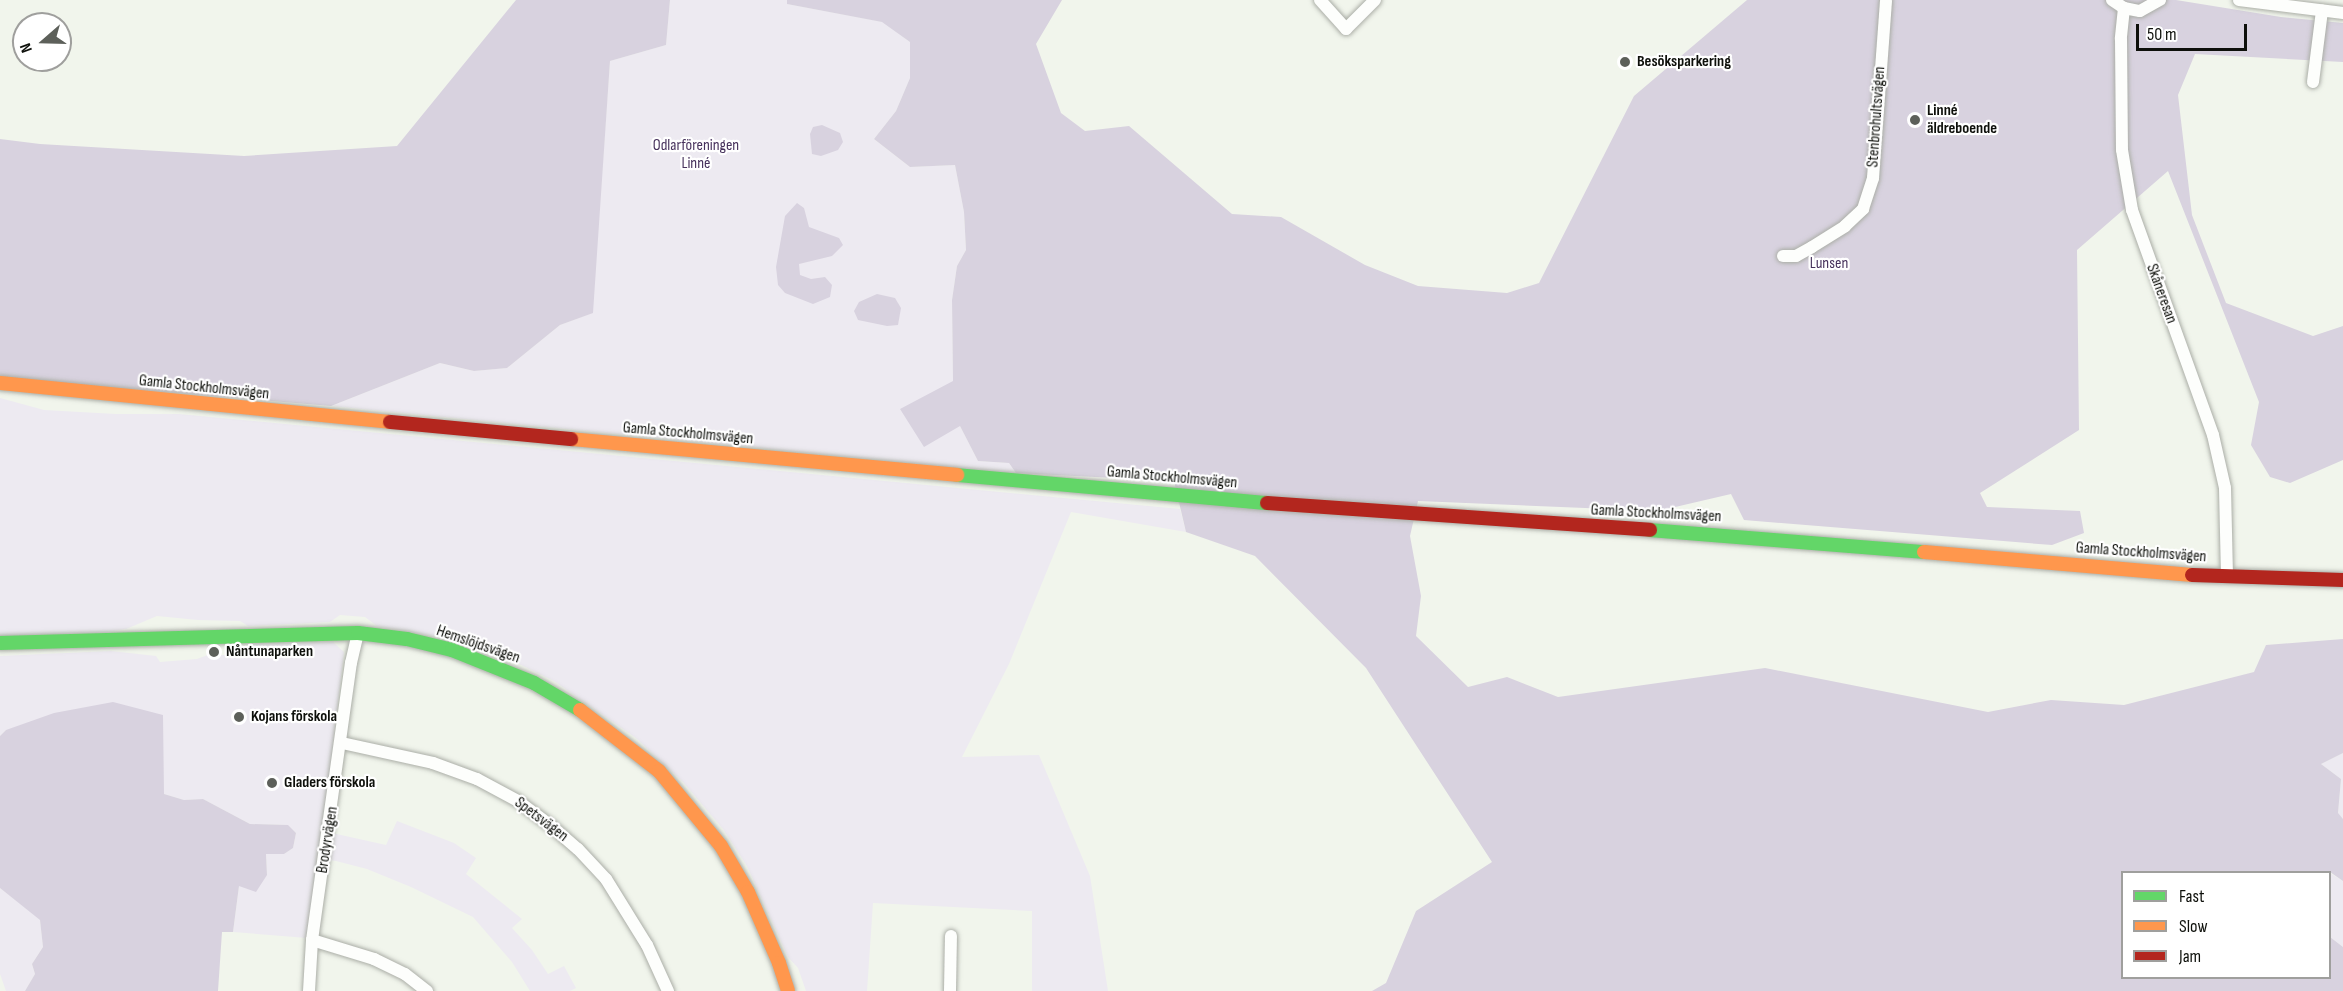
<!DOCTYPE html>
<meta charset="utf-8">
<style>
body{margin:0}
#map{position:relative;width:2343px;height:991px;overflow:hidden;background:#f1f5ec;font-family:"Sofia Sans Condensed",sans-serif}
div>[style]{position:absolute}
[style*='--x']{left:calc(var(--x)*1px);top:calc(var(--y)*1px);width:calc(var(--w)*1px);rotate:calc(var(--a)*1deg)}
.green>*{inset:0;background:#edeaf1}
.forest>*{inset:0;background:#d8d2df}
.roads{filter:drop-shadow(0 0 2px #abaea7) drop-shadow(0 0 2px #abaea7)}
.street>*{height:12px;margin:-6px;padding:0 6px;transform-origin:6px;border-radius:6px;background:#fdfefc}
.fast>*{height:14px;margin:-7px;padding:0 7px;transform-origin:7px;border-radius:7px;background:#63d668}
.slow>*{height:14px;margin:-7px;padding:0 7px;transform-origin:7px;border-radius:7px;background:#ff974d}
.jam>*{height:14px;margin:-7px;padding:0 7px;transform-origin:7px;border-radius:7px;background:#b3261e}
.dots>*{width:16px;height:16px;translate:-50% -50%;box-sizing:border-box;border:3px solid #fff;border-radius:50%}
span{translate:-50% -50%;white-space:nowrap;text-align:center;line-height:1.15;-webkit-text-stroke:4.5px #fff;paint-order:stroke}
.poi-label{font-size:16px;color:#0e100b;font-weight:700}
.left{translate:0 -50%;text-align:left}
.street-label{font-size:16px;color:#0e100b}
.park-label{font-size:16px;color:#47325c}
.legend{position:absolute;left:2121px;top:871px;width:210px;height:108px;box-sizing:border-box;background:#fff;border:2px solid #9f9f9d;margin:0;padding:8px 10px;list-style:none;font-size:18px;color:#0e100b}
.legend li{display:flex;align-items:center;gap:12px;height:30px}
.legend b{width:30px;border:2px solid #9f9f9d}
.north{position:absolute;left:12px;top:12px;width:60px;height:60px;box-sizing:border-box;background:#fff;border:2px solid #9f9f9d;border-radius:50%;rotate:250deg;font-size:16px;font-weight:700;line-height:24px;text-align:center;color:#0e100b}
.north::after{content:'';display:block;margin:auto;width:21px;height:27px;background:#5d605a;clip-path:polygon(50% 0,100% 100%,50% 72%,0 100%)}
.scale{position:absolute;left:2136px;top:24px;width:111px;height:27px;box-sizing:border-box;border:3px solid #0e100b;border-top:0;padding-left:8px;font-size:18px;line-height:21px;white-space:nowrap;color:#0e100b;-webkit-text-stroke:4px #fff;paint-order:stroke}
</style>
<div id="map">
<div class="green">
<i style="clip-path:polygon(670px 0,787px 0,787px 4px,883px 22px,910px 42px,910px 78px,896px 111px,874px 139px,910px 167px,955px 165px,964px 212px,966px 250px,957px 266px,952px 300px,953px 382px,900px 410px,960px 426px,978px 461px,1009px 463px,1016px 473px,331px 406px,440px 363px,474px 371px,507px 368px,560px 325px,592px 313px,610px 61px,666px 45px)"></i>
<i style="clip-path:polygon(0 398px,44px 410px,116px 414px,179px 414px,1180px 509px,1186px 532px,1071px 512px,1009px 664px,962px 757px,1039px 755px,1090px 876px,1108px 991px,1032px 991px,1032px 911px,873px 903px,867px 991px,806px 991px,798px 968px,788px 957px,747px 866px,723px 829px,683px 782px,636px 738px,554px 681px,511px 660px,452px 639px,377px 626px,365px 617px,340px 615px,330px 622px,248px 626px,240px 621px,198px 620px,157px 616px,126px 629px,105px 632px,0 636px)"></i>
<i style="clip-path:polygon(333px 642px,344px 652px,323px 831px,386px 845px,397px 821px,454px 843px,476px 858px,466px 874px,522px 919px,512px 928px,532px 950px,548px 974px,564px 966px,576px 988px,570px 991px,530px 991px,512px 962px,473px 917px,411px 887px,367px 869px,336px 861px,320px 859px,307px 938px,233px 932px,239px 886px,267px 875px,266px 854px,284px 854px,293px 848px,296px 833px,287px 825px,250px 824px,203px 799px,184px 800px,164px 794px,6px 730px,0 736px,0 656px,111px 651px,156px 656px,160px 662px,197px 659px,208px 655px,240px 655px,248px 644px)"></i>
<i style="clip-path:polygon(2343px 753px,2343px 819px,2338px 814px,2341px 779px,2321px 764px)"></i>
<i style="clip-path:polygon(2330px 873px,2343px 881px,2343px 947px,2330px 937px)"></i>
<i style="clip-path:polygon(0 888px,40px 919px,43px 947px,32px 964px,35px 974px,25px 991px,6px 991px,0 974px)"></i>
</div>
<div class="forest">
<i style="clip-path:polygon(516px 0,670px 0,666px 45px,610px 61px,593px 313px,560px 325px,507px 368px,474px 371px,440px 363px,331px 406px,0 378px,0 139px,40px 144px,244px 156px,397px 146px)"></i>
<i style="clip-path:polygon(787px 0,1062px 0,1036px 44px,1061px 113px,1085px 131px,1129px 126px,1232px 214px,1281px 217px,1365px 265px,1418px 286px,1507px 293px,1539px 283px,1634px 96px,1747px 0,2176px 0,2281px 17px,2343px 23px,2343px 62px,2195px 54px,2178px 95px,2192px 215px,2226px 303px,2313px 336px,2343px 326px,2343px 460px,2290px 483px,2270px 477px,2251px 445px,2259px 402px,2168px 171px,2077px 250px,2079px 430px,1980px 493px,1987px 507px,2080px 511px,2084px 533px,2052px 545px,1744px 520px,1731px 494px,1658px 511px,1418px 501px,1410px 536px,1421px 596px,1416px 636px,1468px 687px,1507px 677px,1558px 697px,1765px 668px,1988px 712px,2051px 700px,2124px 705px,2254px 672px,2266px 645px,2343px 639px,2343px 753px,2321px 764px,2341px 779px,2338px 813px,2343px 819px,2343px 881px,2330px 872px,2122px 872px,2122px 978px,2330px 978px,2330px 937px,2343px 947px,2343px 991px,1372px 991px,1386px 983px,1416px 911px,1492px 862px,1366px 668px,1255px 556px,1186px 532px,1174px 481px,1016px 473px,1009px 463px,978px 461px,960px 426px,924px 447px,900px 409px,953px 381px,952px 300px,957px 266px,966px 250px,964px 212px,955px 165px,910px 167px,874px 139px,896px 111px,910px 78px,910px 42px,882px 22px,787px 4px)"></i>
<i style="clip-path:polygon(822px 125px,840px 133px,843px 142px,838px 150px,821px 156px,812px 154px,810px 134px,813px 127px)"></i>
<i style="clip-path:polygon(797px 203px,804px 208px,809px 227px,839px 238px,843px 245px,832px 256px,799px 264px,800px 275px,811px 279px,825px 277px,832px 285px,830px 297px,813px 304px,785px 293px,778px 285px,776px 267px,785px 216px)"></i>
<i style="clip-path:polygon(877px 294px,895px 298px,901px 308px,898px 325px,887px 326px,858px 320px,854px 311px,859px 302px)"></i>
<i style="clip-path:polygon(113px 702px,163px 715px,164px 794px,184px 800px,203px 799px,250px 824px,288px 825px,296px 833px,293px 848px,284px 854px,266px 854px,267px 875px,256px 892px,239px 886px,233px 932px,222px 932px,218px 991px,25px 991px,35px 974px,32px 964px,43px 947px,40px 920px,0 888px,0 736px,6px 730px,54px 713px)"></i>
</div>
<div class="roads">
<div class="street">
<i style="--x:1320;--y:0;--w:39;--a:48"></i>
<i style="--x:1346;--y:29;--w:41;--a:-45"></i>
<i style="--x:2112;--y:0;--w:14;--a:34"></i>
<i style="--x:2124;--y:8;--w:16;--a:11"></i>
<i style="--x:2140;--y:11;--w:23;--a:-29"></i>
<i style="--x:2239;--y:0;--w:105;--a:7.1"></i>
<i style="--x:2124;--y:8;--w:31;--a:96"></i>
<i style="--x:2121;--y:39;--w:111;--a:89.5"></i>
<i style="--x:2122;--y:150;--w:61;--a:80.5"></i>
<i style="--x:2132;--y:210;--w:239;--a:70.2"></i>
<i style="--x:2213;--y:435;--w:54;--a:77.2"></i>
<i style="--x:2225;--y:488;--w:87;--a:88.7"></i>
<i style="--x:2313;--y:82;--w:72;--a:-82.8"></i>
<i style="--x:1783;--y:256;--w:13;--a:0"></i>
<i style="--x:1796;--y:256;--w:18;--a:-29"></i>
<i style="--x:1812;--y:247;--w:39;--a:-32"></i>
<i style="--x:1845;--y:226;--w:25;--a:-43"></i>
<i style="--x:1863;--y:209;--w:33;--a:-72"></i>
<i style="--x:1873;--y:178;--w:178;--a:-85.8"></i>
<i style="--x:342;--y:743;--w:93;--a:12.4"></i>
<i style="--x:433;--y:763;--w:47;--a:20"></i>
<i style="--x:477;--y:779;--w:47;--a:28.2"></i>
<i style="--x:518;--y:801;--w:39;--a:37"></i>
<i style="--x:549;--y:824;--w:38;--a:41"></i>
<i style="--x:578;--y:849;--w:41;--a:47"></i>
<i style="--x:606;--y:879;--w:78;--a:58.2"></i>
<i style="--x:647;--y:945;--w:51;--a:65.5"></i>
<i style="--x:312;--y:940;--w:65;--a:17"></i>
<i style="--x:374;--y:959;--w:34;--a:26"></i>
<i style="--x:405;--y:974;--w:28;--a:38"></i>
<i style="--x:309;--y:991;--w:51;--a:-86.6"></i>
<i style="--x:312;--y:940;--w:280;--a:-82"></i>
<i style="--x:351;--y:663;--w:31;--a:-77"></i>
<i style="--x:950;--y:991;--w:55;--a:-89"></i>
</div>
<div class="fast">
<i style="--x:957;--y:475;--w:311;--a:5.2"></i>
<i style="--x:1650;--y:530;--w:275;--a:4.6"></i>
<i style="--x:0;--y:643;--w:358;--a:-1.6"></i>
<i style="--x:358;--y:633;--w:49;--a:7"></i>
<i style="--x:407;--y:639;--w:46;--a:13.7"></i>
<i style="--x:452;--y:650;--w:88;--a:21.9"></i>
<i style="--x:534;--y:683;--w:53;--a:30.4"></i>
</div>
<div class="slow">
<i style="--x:0;--y:383;--w:392;--a:5.7"></i>
<i style="--x:571;--y:439;--w:388;--a:5.3"></i>
<i style="--x:1924;--y:552;--w:269;--a:4.9"></i>
<i style="--x:580;--y:710;--w:100;--a:37.7"></i>
<i style="--x:659;--y:771;--w:97;--a:50.4"></i>
<i style="--x:721;--y:846;--w:53;--a:59.6"></i>
<i style="--x:748;--y:892;--w:77;--a:66.4"></i>
<i style="--x:779;--y:963;--w:29;--a:72"></i>
</div>
<div class="jam">
<i style="--x:390;--y:422;--w:182;--a:5.4"></i>
<i style="--x:1267;--y:503;--w:384;--a:4"></i>
<i style="--x:2192;--y:575;--w:151;--a:1.9"></i>
</div>
</div>
<div class="dots">
<i style="left:1625px;top:62px;background:#5d605a"></i>
<i style="left:1915px;top:120px;background:#5d605a"></i>
<i style="left:214px;top:652px;background:#5d605a"></i>
<i style="left:239px;top:717px;background:#5d605a"></i>
<i style="left:272px;top:783px;background:#5d605a"></i>
</div>
<div class="poi-label">
<span class="left" style="left:1637px;top:62px">Besöksparkering</span>
<span class="left" style="left:1927px;top:120px">Linné<br>äldreboende</span>
<span class="left" style="left:226px;top:652px">Nåntunaparken</span>
<span class="left" style="left:251px;top:717px">Kojans förskola</span>
<span class="left" style="left:284px;top:783px">Gladers förskola</span>
</div>
<div class="street-label">
<span style="left:1877px;top:117px;rotate:-86deg">Stenbrohultsvägen</span>
<span style="left:2161px;top:294px;rotate:70deg">Skåneresan</span>
<span style="left:204px;top:388px;rotate:6deg">Gamla Stockholmsvägen</span>
<span style="left:688px;top:434px;rotate:5deg">Gamla Stockholmsvägen</span>
<span style="left:1172px;top:478px;rotate:5deg">Gamla Stockholmsvägen</span>
<span style="left:1656px;top:514px;rotate:3deg">Gamla Stockholmsvägen</span>
<span style="left:2141px;top:553px;rotate:4deg">Gamla Stockholmsvägen</span>
<span style="left:478px;top:645px;rotate:19deg">Hemslöjdsvägen</span>
<span style="left:541px;top:820px;rotate:37deg">Spetsvägen</span>
<span style="left:328px;top:840px;rotate:-81deg">Brodyrvägen</span>
</div>
<div class="park-label">
<span style="left:696px;top:155px">Odlarföreningen<br>Linné</span>
<span style="left:1829px;top:264px">Lunsen</span>
</div>
<ul class="legend">
<li><b style="height:8px;background:#63d668"></b>Fast</li>
<li><b style="height:8px;background:#ff974d"></b>Slow</li>
<li><b style="height:8px;background:#b3261e"></b>Jam</li>
</ul>
<div class="north">N</div>
<div class="scale">50 m</div>
</div>
